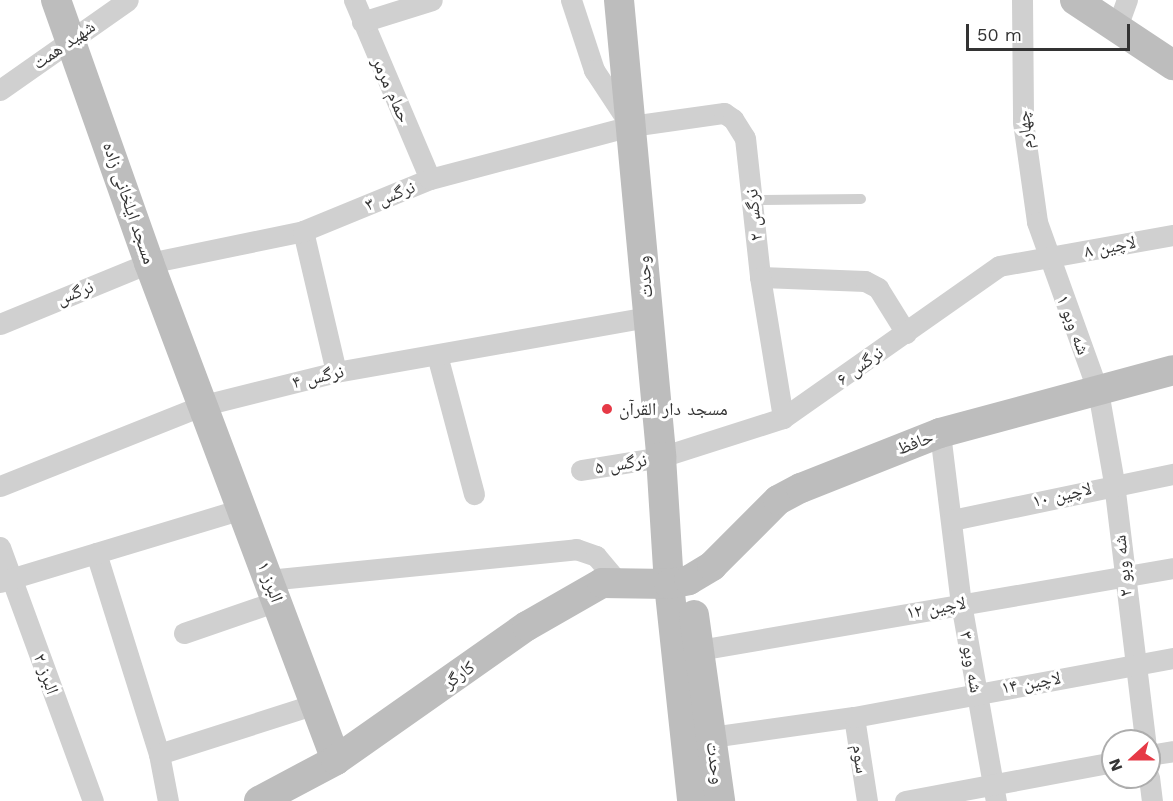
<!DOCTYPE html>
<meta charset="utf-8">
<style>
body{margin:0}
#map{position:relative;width:1173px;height:801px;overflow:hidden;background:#fff;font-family:"Work Sans","Noto Naskh Arabic",sans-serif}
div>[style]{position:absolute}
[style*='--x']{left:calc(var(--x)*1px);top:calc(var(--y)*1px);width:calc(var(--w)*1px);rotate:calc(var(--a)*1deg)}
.lane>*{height:10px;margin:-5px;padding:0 5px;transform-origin:5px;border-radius:5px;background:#d0d0d0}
.street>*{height:21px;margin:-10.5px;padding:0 10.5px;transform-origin:10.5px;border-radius:10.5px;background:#d0d0d0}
.secondary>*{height:30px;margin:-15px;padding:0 15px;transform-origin:15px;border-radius:15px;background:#bdbdbd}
.dots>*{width:16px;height:16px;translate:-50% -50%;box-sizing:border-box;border:3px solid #fff;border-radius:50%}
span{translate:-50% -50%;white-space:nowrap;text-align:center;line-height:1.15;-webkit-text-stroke:6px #fff;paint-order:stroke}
.street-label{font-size:18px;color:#333}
.poi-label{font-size:18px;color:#333}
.left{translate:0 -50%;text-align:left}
.north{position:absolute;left:1101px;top:729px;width:60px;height:60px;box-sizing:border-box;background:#fff;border:2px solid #adadad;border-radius:50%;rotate:249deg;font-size:16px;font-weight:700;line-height:24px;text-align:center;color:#333}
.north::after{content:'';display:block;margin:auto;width:21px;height:27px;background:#e63946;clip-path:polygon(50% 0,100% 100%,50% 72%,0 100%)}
.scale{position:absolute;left:966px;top:24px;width:164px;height:27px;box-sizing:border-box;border:3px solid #333;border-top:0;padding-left:8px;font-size:18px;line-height:21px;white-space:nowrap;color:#333;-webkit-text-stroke:4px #fff;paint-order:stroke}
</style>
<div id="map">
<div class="lane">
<i style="--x:752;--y:200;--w:109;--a:-0.5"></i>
</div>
<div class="street">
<i style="--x:354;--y:0;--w:194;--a:67"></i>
<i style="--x:571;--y:0;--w:74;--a:71.8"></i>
<i style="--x:594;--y:70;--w:64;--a:56.6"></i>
<i style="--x:1022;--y:0;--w:122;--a:89.5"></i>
<i style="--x:1023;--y:122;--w:101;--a:82"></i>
<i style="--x:1037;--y:222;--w:180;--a:70.2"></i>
<i style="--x:1098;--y:391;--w:93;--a:80.1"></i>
<i style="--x:1114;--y:483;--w:260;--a:83.1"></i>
<i style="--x:362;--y:22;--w:73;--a:-17.4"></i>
<i style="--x:1117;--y:27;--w:29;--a:-70"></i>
<i style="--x:0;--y:90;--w:156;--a:-35.1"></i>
<i style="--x:303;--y:231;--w:145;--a:76.8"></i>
<i style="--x:760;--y:277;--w:105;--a:2.2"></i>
<i style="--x:865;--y:281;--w:15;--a:28"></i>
<i style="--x:878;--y:288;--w:53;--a:58.1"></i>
<i style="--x:0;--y:324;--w:161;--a:-22.3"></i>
<i style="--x:149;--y:263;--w:157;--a:-11.7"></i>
<i style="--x:303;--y:231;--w:137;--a:-22.3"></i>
<i style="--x:430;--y:179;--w:208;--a:-14.8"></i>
<i style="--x:631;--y:126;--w:94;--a:-8"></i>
<i style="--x:724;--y:113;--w:11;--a:34"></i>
<i style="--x:733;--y:119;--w:22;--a:58"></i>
<i style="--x:745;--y:138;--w:140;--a:83.8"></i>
<i style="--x:760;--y:277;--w:143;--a:80.7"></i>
<i style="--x:437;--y:355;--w:144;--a:75.1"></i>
<i style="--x:940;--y:433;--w:171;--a:83"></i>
<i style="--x:961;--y:603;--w:201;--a:80"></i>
<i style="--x:581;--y:470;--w:81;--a:-9.2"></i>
<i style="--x:661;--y:457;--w:128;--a:-17.7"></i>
<i style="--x:783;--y:418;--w:264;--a:-35.1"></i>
<i style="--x:999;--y:266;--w:177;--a:-10.1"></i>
<i style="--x:0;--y:486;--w:219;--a:-21.7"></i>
<i style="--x:204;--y:405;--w:136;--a:-14"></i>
<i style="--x:336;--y:372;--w:318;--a:-10"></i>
<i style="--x:952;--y:520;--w:226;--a:-11.8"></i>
<i style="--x:0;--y:547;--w:270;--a:69.9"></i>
<i style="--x:96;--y:553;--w:211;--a:72.6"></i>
<i style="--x:159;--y:754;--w:48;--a:79.2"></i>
<i style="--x:268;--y:580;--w:310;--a:-5.7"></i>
<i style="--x:576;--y:549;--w:21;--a:19"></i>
<i style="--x:596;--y:556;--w:33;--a:50"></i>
<i style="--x:0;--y:582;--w:253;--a:-16.8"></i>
<i style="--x:184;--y:633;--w:98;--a:-19"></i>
<i style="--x:699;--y:650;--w:481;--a:-9.8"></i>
<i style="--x:854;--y:717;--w:85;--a:81.2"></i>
<i style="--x:711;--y:737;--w:144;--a:-8"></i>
<i style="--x:854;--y:717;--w:324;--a:-10.5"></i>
<i style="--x:159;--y:754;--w:165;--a:-17.7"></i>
<i style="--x:1149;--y:755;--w:24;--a:-9"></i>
<i style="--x:1149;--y:777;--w:24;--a:83"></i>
<i style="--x:905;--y:801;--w:212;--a:-10.6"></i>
</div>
<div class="secondary">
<i style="--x:56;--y:0;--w:279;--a:70.5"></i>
<i style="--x:149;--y:263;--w:531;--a:69.38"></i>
<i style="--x:619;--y:0;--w:459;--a:84.7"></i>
<i style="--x:661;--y:457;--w:127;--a:86.4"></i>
<i style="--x:669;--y:584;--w:218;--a:83.9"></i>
<i style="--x:1075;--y:0;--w:118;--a:33.6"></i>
<i style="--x:694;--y:615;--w:188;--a:82"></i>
<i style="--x:259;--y:801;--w:87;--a:-28"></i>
<i style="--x:336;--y:760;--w:233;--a:-35.1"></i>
<i style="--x:527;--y:626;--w:86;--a:-29.8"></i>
<i style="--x:602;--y:583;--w:67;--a:0.9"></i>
<i style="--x:669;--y:584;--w:20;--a:-11"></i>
<i style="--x:689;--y:580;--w:27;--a:-31"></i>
<i style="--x:712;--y:566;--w:93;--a:-45"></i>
<i style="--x:778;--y:500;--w:26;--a:-28"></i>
<i style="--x:801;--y:488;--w:149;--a:-21.6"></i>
<i style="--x:940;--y:433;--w:241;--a:-15.1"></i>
</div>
<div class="dots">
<i style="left:607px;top:409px;background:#e63946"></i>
</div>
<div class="street-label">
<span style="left:64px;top:45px;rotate:-35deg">شهید همت</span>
<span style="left:391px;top:90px;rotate:66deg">حمام مرمر</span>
<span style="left:1025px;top:130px;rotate:-96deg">چهارم</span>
<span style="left:390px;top:196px;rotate:-22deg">نرگس ۳</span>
<span style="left:129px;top:203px;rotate:71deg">مسجد ایلخانی زاده</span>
<span style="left:754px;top:215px;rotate:-96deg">نرگس ۲</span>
<span style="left:1110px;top:247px;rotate:-11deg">لاچین ۸</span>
<span style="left:645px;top:277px;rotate:-95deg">وحدت</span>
<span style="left:75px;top:293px;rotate:-22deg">نرگس</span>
<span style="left:1073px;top:325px;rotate:69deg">شه وبو ۱</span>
<span style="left:860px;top:366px;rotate:-36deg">نرگس ۶</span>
<span style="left:318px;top:377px;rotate:-13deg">نرگس ۴</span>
<span style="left:915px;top:443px;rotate:-21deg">حافظ</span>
<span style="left:621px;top:464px;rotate:-9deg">نرگس ۵</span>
<span style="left:1062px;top:495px;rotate:-13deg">لاچین ۱۰</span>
<span style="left:1123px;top:566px;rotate:-96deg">شه وبو ۲</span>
<span style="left:270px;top:582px;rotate:69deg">البرز ۱</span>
<span style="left:936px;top:608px;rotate:-10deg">لاچین ۱۲</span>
<span style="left:971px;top:662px;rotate:80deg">شه وبو ۳</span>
<span style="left:46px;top:674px;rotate:70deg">البرز ۲</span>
<span style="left:459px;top:675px;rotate:-36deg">کارگر</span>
<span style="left:1031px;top:683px;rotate:-10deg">لاچین ۱۴</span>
<span style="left:860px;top:759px;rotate:81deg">سوم</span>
<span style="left:715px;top:763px;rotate:82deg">وحدت</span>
</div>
<div class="poi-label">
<span class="left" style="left:619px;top:409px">مسجد دار القرآن</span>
</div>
<div class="north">N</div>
<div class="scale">50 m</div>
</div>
